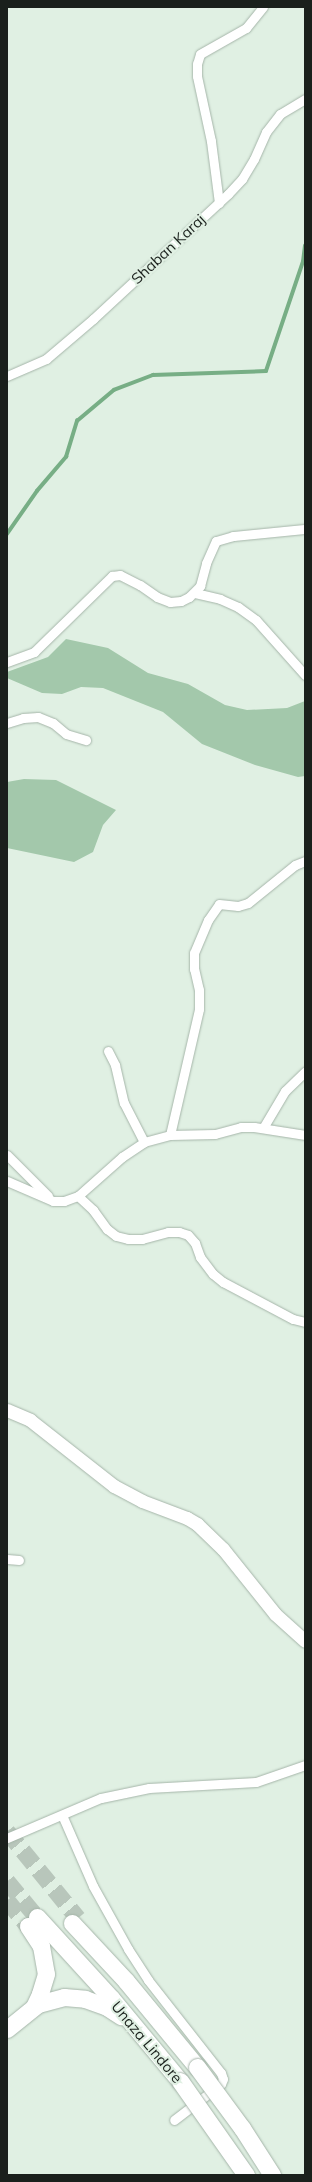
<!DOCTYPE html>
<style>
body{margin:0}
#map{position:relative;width:312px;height:2182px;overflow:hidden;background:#e0f0e3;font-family:Mulish,sans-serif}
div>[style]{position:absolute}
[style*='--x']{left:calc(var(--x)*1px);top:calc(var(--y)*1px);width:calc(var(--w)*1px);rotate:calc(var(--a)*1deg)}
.green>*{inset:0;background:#a3c8ab}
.stream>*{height:3.5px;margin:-1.75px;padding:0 1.75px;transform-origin:1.75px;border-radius:1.75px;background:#77ae85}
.highway-tunnel>*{height:17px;margin-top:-8.5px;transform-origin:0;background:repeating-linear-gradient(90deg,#b8c6bb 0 17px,transparent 0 25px)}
.roads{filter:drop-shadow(0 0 1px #a5b5a9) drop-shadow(0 0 1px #a5b5a9)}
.street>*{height:9px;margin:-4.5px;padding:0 4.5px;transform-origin:4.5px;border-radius:4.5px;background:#fff}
.secondary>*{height:13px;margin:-6.5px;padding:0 6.5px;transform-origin:6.5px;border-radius:6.5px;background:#fff}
.highway>*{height:17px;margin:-8.5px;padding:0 8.5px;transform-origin:8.5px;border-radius:8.5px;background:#fff}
.bridges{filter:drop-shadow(0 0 1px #a5b5a9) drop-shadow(0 0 1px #a5b5a9)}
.highway-bridge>*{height:17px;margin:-8.5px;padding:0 8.5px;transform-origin:8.5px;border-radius:8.5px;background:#fff}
span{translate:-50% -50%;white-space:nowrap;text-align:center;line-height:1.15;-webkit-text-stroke:4px #e0f0e3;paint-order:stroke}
.street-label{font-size:15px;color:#1a201c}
.frame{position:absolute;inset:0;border:8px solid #1a201c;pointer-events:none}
</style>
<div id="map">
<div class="green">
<i style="clip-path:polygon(66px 639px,108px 648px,148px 673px,188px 684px,225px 705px,247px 710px,287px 708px,305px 701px,305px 776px,298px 777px,255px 765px,202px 744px,163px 712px,103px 688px,81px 687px,62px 694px,42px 693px,7px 678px,7px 672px,48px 657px)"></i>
<i style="clip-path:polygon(24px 779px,56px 780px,116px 810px,103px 825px,93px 852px,74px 862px,7px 848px,7px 782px)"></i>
</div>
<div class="stream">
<i style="--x:7;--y:534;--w:52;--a:-55.1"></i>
<i style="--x:37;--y:491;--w:45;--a:-49.5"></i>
<i style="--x:66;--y:457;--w:38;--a:-73"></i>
<i style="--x:77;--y:421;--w:48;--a:-40"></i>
<i style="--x:114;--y:390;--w:42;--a:-21"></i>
<i style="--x:153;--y:375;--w:113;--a:-2"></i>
<i style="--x:266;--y:371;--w:115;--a:-71.3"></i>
<i style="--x:303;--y:262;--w:16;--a:-83"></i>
</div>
<div class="highway-tunnel">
<i style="--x:7;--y:1831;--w:112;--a:50.8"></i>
<i style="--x:7;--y:1881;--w:47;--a:50.2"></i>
<i style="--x:7;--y:1900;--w:33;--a:51"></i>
</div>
<div class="roads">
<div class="street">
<i style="--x:219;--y:203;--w:63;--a:-97.4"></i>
<i style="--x:211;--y:141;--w:66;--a:-102.2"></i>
<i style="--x:197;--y:76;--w:12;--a:-90"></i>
<i style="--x:197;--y:64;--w:10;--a:-73"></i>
<i style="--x:200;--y:54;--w:53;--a:-29.5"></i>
<i style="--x:246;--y:28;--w:27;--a:-51"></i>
<i style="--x:7;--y:376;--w:43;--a:-23.6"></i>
<i style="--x:46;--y:359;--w:62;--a:-40.4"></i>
<i style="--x:93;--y:319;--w:184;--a:-42.8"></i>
<i style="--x:228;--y:194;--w:21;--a:-47"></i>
<i style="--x:242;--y:179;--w:23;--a:-59"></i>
<i style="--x:254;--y:159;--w:30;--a:-66"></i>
<i style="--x:266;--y:132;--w:23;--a:-52"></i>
<i style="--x:280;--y:114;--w:29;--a:-31"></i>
<i style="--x:195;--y:593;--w:26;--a:13"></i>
<i style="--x:220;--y:599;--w:20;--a:24"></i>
<i style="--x:238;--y:607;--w:22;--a:36"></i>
<i style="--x:256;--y:620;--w:74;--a:48.3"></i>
<i style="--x:7;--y:662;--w:29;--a:-20"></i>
<i style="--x:34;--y:652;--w:109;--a:-44.3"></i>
<i style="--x:112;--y:576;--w:8;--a:-7"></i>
<i style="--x:120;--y:575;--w:22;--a:27"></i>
<i style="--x:140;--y:585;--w:21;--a:35"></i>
<i style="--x:157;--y:597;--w:14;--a:21"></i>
<i style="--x:170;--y:602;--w:11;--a:-5"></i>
<i style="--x:181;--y:601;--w:9;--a:-27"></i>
<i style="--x:189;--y:597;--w:16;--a:-45"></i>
<i style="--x:200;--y:586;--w:24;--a:-75"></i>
<i style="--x:206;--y:563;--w:24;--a:-66"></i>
<i style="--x:216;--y:541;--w:18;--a:-16"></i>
<i style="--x:233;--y:536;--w:72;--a:-5.6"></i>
<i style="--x:7;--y:723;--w:17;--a:-17"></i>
<i style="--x:23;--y:718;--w:15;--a:-4"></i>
<i style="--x:38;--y:717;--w:16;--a:22"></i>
<i style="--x:53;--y:723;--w:17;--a:40"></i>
<i style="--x:66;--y:734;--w:21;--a:17"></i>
<i style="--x:108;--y:1051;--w:16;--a:63"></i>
<i style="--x:115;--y:1065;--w:39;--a:77"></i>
<i style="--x:124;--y:1103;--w:44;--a:62.9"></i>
<i style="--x:263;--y:1128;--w:43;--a:-59.3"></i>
<i style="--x:285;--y:1091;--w:28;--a:-44"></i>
<i style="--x:170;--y:1135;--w:129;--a:-77"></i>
<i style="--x:199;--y:1009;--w:19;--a:-90"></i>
<i style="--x:199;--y:990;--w:22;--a:-103"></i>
<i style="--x:194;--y:969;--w:16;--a:-90"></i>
<i style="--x:194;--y:953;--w:36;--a:-67"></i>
<i style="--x:208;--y:920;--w:19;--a:-55"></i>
<i style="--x:219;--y:904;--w:19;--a:6"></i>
<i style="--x:238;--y:906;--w:10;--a:-17"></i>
<i style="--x:248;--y:903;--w:60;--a:-39"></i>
<i style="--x:295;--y:865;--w:11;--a:-22"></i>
<i style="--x:7;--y:1155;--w:58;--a:45"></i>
<i style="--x:7;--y:1181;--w:50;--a:23.5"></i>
<i style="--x:53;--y:1201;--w:11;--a:0"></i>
<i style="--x:64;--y:1201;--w:15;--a:-20"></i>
<i style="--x:78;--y:1196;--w:59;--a:-41.6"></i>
<i style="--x:122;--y:1157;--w:27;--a:-34"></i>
<i style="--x:144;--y:1142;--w:27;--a:-15"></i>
<i style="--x:170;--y:1135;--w:45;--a:-1.3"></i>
<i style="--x:215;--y:1134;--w:27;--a:-15"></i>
<i style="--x:241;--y:1127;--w:13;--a:0"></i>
<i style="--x:254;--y:1127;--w:52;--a:8.9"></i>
<i style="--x:78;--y:1196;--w:21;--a:43"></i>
<i style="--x:93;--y:1210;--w:24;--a:54"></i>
<i style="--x:107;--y:1229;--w:11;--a:38"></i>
<i style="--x:116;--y:1236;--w:12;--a:14"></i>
<i style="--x:128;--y:1239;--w:14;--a:0"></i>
<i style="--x:142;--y:1239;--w:27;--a:-15"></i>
<i style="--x:168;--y:1232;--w:11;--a:0"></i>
<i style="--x:179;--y:1232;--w:9;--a:18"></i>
<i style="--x:188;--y:1235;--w:11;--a:49"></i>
<i style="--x:195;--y:1243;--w:15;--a:70"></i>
<i style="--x:200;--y:1257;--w:21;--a:53"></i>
<i style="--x:213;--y:1274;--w:13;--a:39"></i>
<i style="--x:223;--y:1282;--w:79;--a:27.9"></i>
<i style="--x:293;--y:1319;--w:12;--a:14"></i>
<i style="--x:7;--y:1559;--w:12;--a:5"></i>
<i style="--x:62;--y:1815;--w:77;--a:66.4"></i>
<i style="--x:93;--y:1886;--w:72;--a:60.9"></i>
<i style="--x:128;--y:1949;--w:37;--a:57"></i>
<i style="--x:148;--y:1980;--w:118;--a:51.9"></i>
<i style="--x:221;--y:2073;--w:6;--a:72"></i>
<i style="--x:223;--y:2079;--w:5;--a:112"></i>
<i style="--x:221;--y:2084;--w:59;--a:142.5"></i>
<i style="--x:7;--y:1838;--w:102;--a:-23.1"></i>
<i style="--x:101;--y:1798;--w:49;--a:-11.8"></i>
<i style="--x:149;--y:1788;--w:107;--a:-3.2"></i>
<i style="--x:256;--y:1782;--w:52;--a:-19.1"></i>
</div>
<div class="secondary">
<i style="--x:7;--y:1410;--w:25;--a:23"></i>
<i style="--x:30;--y:1420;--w:107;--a:38.2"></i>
<i style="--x:114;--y:1486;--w:32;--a:28"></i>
<i style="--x:142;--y:1501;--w:48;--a:20.7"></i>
<i style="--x:187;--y:1518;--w:12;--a:31"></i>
<i style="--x:197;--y:1524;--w:36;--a:44"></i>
<i style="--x:223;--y:1549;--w:83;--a:51.3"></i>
<i style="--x:275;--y:1614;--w:40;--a:42"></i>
</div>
<div class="highway">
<i style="--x:37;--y:1917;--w:110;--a:47.6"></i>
<i style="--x:111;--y:1998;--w:108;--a:50.3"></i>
<i style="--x:72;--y:1923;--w:79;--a:47"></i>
<i style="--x:126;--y:1981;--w:112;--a:50.5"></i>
<i style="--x:28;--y:1926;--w:24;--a:57"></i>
<i style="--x:41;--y:1946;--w:28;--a:80"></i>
<i style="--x:46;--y:1974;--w:21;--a:107"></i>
<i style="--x:40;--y:1994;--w:14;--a:115"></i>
<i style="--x:7;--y:2029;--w:40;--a:-39"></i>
<i style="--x:38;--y:2004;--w:27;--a:-15"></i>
<i style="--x:64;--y:1997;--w:21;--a:5"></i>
<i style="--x:85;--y:1999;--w:23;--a:20"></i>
<i style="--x:107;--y:2007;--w:17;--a:33"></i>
</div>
</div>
<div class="bridges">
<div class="highway-bridge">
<i style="--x:197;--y:2067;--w:76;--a:53.6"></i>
<i style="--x:242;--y:2128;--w:56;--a:57.4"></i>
<i style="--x:180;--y:2081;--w:115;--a:54.9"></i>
</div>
</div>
<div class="street-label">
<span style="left:168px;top:249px;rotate:-43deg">Shaban Karaj</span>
<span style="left:147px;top:2042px;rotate:50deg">Unaza Lindore</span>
</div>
<div class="frame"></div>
</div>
